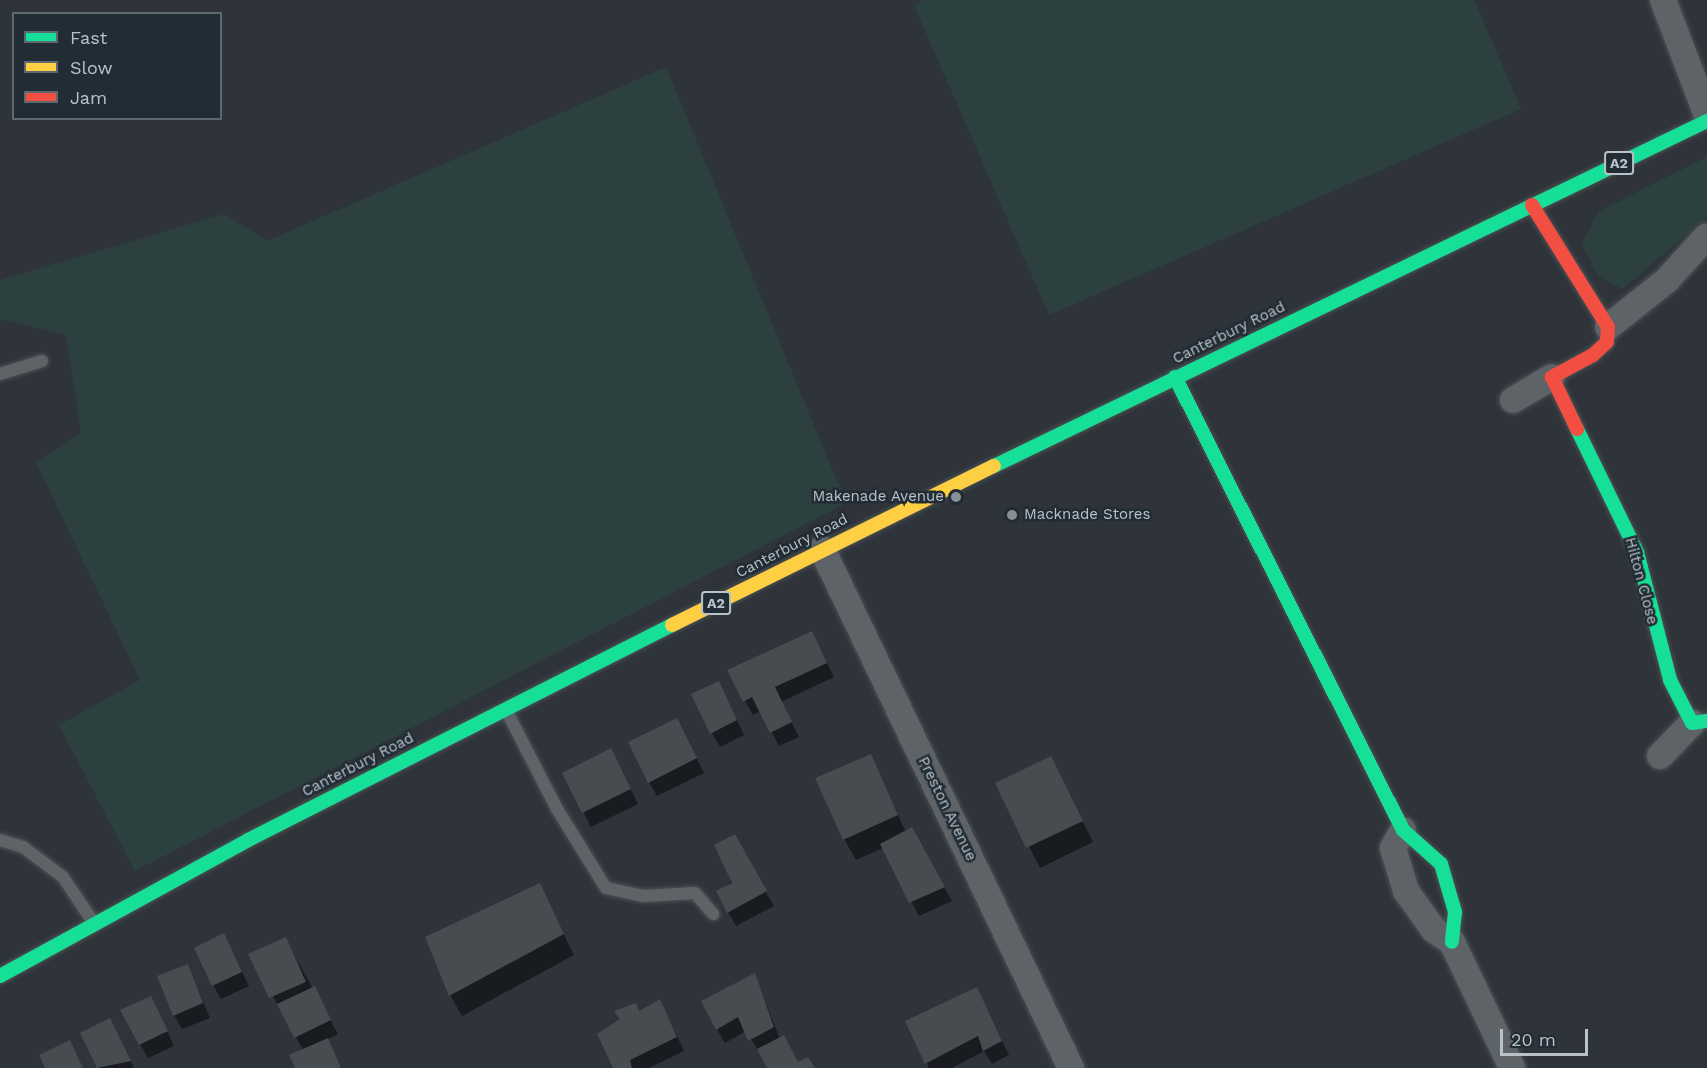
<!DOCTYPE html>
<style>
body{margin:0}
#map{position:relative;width:1707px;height:1068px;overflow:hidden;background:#2e343a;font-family:"Work Sans",sans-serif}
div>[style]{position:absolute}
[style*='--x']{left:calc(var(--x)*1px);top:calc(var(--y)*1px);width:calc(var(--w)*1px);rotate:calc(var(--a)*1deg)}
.green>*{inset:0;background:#2c403f}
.shadow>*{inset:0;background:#0007}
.building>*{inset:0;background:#474c51}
.roads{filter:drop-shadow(0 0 2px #4c5054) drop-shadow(0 0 2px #4c5054)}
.lane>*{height:12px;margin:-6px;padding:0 6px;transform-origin:6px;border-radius:6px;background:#5e6368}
.street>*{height:26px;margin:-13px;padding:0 13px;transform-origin:13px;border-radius:13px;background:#5e6368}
.fast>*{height:14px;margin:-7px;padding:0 7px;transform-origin:7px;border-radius:7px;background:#16e098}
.slow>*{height:14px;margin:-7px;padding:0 7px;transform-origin:7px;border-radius:7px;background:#ffcf43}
.jam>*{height:14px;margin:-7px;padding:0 7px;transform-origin:7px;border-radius:7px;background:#f24e42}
.dots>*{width:16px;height:16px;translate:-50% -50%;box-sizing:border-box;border:3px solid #222c34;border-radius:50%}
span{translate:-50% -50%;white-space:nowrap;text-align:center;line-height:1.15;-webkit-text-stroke:5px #222c34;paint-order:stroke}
.shield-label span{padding:2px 4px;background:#222c34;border:2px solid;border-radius:4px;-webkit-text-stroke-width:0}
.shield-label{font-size:14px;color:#b9c2c9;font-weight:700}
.street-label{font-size:15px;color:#b9c2c9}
.poi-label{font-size:15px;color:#b9c2c9}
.right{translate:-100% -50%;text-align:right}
.left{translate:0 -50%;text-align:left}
.legend{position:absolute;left:12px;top:12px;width:210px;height:108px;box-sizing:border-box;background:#222c34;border:2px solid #5e6870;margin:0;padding:8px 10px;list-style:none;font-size:18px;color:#b9c2c9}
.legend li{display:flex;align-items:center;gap:12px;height:30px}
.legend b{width:30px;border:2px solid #5e6870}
.scale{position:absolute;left:1500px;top:1029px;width:88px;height:27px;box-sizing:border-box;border:3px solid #b9c2c9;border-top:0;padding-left:8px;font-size:18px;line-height:21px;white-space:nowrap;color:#b9c2c9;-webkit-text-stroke:4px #222c34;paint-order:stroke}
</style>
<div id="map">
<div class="green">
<i style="clip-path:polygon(924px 0,1474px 0,1521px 109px,1049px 315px,914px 5px)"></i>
<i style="clip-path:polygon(666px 67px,846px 503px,135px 871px,59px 725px,140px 680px,36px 462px,81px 432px,66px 335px,0 319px,0 280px,224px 214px,267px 241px)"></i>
<i style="clip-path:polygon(1707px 157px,1707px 217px,1623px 289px,1598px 276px,1582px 244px,1598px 212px)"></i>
</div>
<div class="shadow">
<i style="clip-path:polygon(819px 647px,834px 677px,781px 702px,799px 737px,779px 746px,761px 711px,753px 715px,745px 701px)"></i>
<i style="clip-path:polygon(726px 697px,744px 735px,720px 747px,712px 733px)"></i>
<i style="clip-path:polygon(684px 733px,704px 773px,657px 796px,649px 782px)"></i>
<i style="clip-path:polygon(870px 756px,906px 832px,911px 829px,952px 901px,919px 916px,883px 848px,856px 860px,844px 839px)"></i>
<i style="clip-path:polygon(1051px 758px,1093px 842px,1040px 868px,997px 783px)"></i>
<i style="clip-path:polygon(618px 764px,638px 804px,591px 827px,564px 773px)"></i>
<i style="clip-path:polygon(734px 836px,774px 906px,736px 926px,728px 912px)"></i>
<i style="clip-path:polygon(539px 885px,574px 955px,462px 1016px,450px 995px)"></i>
<i style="clip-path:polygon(224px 935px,249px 986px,221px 999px,213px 985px)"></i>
<i style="clip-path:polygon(293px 953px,338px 1034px,327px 1040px,341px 1068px,297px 1068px,303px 1050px,250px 955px)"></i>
<i style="clip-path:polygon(187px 965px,210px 1018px,182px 1029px,174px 1015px)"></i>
<i style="clip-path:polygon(755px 975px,780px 1039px,798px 1063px,813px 1068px,769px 1068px,746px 1031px,725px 1043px,717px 1029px)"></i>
<i style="clip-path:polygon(984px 1003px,1009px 1055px,992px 1064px,984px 1051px,952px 1068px,929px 1068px,907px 1022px)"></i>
<i style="clip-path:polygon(158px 1012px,174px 1046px,148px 1058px,140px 1044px)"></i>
<i style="clip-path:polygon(640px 1012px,667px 1015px,684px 1051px,649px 1068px,614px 1068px,622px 1020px)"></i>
<i style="clip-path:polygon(82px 1034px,117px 1034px,134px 1068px,99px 1068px)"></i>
</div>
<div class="building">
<i style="clip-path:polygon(812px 631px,827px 663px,775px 687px,792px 722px,770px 733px,752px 697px,743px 702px,727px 670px)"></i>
<i style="clip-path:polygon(719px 681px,737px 720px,710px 734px,691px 694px)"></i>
<i style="clip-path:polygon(677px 718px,697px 758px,648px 783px,628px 742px)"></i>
<i style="clip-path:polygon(611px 748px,631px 789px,582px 813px,562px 773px)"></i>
<i style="clip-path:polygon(871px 754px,898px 815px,843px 840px,815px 778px)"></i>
<i style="clip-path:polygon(1051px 756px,1083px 821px,1026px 848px,995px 783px)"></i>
<i style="clip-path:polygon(912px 827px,945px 887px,909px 903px,880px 844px)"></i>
<i style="clip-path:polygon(735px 834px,767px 891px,727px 913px,716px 891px,732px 883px,714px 845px)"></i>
<i style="clip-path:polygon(540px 883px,564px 934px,449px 996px,425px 937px)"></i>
<i style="clip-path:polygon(224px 933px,242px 972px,212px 986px,194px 948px)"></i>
<i style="clip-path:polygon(286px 937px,306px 982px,269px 998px,248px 954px)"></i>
<i style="clip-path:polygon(188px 964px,203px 1003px,173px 1016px,157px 976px)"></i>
<i style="clip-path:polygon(755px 973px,774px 1027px,748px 1041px,738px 1017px,716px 1030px,701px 1001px)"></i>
<i style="clip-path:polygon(315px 986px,331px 1020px,294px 1038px,277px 1004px)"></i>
<i style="clip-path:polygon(977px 987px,1002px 1041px,983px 1051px,978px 1036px,925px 1064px,905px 1021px)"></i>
<i style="clip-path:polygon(151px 996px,168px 1031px,139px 1045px,120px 1010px)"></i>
<i style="clip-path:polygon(660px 999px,677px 1037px,630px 1060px,632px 1068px,613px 1068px,597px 1034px,620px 1019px,614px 1011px,636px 1003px,639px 1011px)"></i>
<i style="clip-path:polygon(110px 1018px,131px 1061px,97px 1068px,80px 1033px)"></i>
<i style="clip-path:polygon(784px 1035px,798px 1062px,808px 1057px,815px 1068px,767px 1068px,757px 1049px)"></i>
<i style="clip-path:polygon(328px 1038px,341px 1068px,295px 1068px,289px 1055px)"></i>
<i style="clip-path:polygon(70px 1040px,83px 1068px,45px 1068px,39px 1055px)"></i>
</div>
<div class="roads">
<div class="lane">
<i style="--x:0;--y:374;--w:44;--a:-17.2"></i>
<i style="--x:506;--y:710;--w:111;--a:62.7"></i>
<i style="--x:557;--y:809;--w:93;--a:58.2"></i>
<i style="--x:606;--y:888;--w:39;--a:12"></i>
<i style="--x:644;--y:896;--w:51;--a:-3.4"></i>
<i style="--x:695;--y:893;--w:28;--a:49"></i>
<i style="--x:0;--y:840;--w:24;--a:17"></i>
<i style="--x:23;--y:847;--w:50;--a:36.9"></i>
<i style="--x:63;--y:877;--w:54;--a:56.3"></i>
</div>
<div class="street">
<i style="--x:1663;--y:0;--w:123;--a:69.1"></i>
<i style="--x:1608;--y:327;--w:75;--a:-38.5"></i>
<i style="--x:1667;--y:280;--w:59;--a:-47.7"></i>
<i style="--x:1513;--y:400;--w:45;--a:-30.5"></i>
<i style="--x:822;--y:549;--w:576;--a:64.37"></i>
<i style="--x:1660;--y:756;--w:46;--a:-45.9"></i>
<i style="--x:1403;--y:830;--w:21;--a:119"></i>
<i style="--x:1393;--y:848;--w:45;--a:73.2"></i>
<i style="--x:1406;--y:891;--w:48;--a:54.3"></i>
<i style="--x:1434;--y:930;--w:22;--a:34"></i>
<i style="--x:1452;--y:942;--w:140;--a:64.5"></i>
</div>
<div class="fast">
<i style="--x:1175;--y:377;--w:507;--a:63.28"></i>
<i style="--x:1403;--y:830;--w:51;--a:41.8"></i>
<i style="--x:1441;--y:864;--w:50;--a:73.7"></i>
<i style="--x:1455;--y:912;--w:30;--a:96"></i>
<i style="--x:1577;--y:429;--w:137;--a:64"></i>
<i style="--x:1637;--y:552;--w:132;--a:75.5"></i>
<i style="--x:1670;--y:680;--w:48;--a:62.9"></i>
<i style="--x:1692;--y:723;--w:15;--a:-8"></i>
<i style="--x:994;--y:466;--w:792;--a:-25.82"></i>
<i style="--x:0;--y:976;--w:283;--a:-28.7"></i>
<i style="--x:248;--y:840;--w:475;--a:-26.9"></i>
</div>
<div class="slow">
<i style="--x:672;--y:625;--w:359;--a:-26.3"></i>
</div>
<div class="jam">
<i style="--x:1532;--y:205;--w:144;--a:58.1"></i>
<i style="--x:1608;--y:327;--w:15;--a:94"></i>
<i style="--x:1607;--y:342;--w:19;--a:137"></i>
<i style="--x:1593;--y:355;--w:47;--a:151.8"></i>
<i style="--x:1552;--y:377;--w:58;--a:64.3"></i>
</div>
</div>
<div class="dots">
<i style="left:956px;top:497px;background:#889097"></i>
<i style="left:1012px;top:515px;background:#889097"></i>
</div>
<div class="shield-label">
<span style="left:1619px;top:163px">A2</span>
<span style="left:716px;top:603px">A2</span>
</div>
<div class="street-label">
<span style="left:1229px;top:333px;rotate:-26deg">Canterbury Road</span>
<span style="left:792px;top:546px;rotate:-27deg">Canterbury Road</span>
<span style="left:1641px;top:581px;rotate:75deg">Hilton Close</span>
<span style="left:358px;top:765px;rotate:-27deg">Canterbury Road</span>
<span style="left:947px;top:809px;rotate:64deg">Preston Avenue</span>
</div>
<div class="poi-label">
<span class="right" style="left:944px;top:497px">Makenade Avenue</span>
<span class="left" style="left:1024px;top:515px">Macknade Stores</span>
</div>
<ul class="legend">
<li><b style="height:8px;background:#16e098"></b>Fast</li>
<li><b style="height:8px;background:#ffcf43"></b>Slow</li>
<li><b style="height:8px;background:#f24e42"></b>Jam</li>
</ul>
<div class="scale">20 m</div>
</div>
